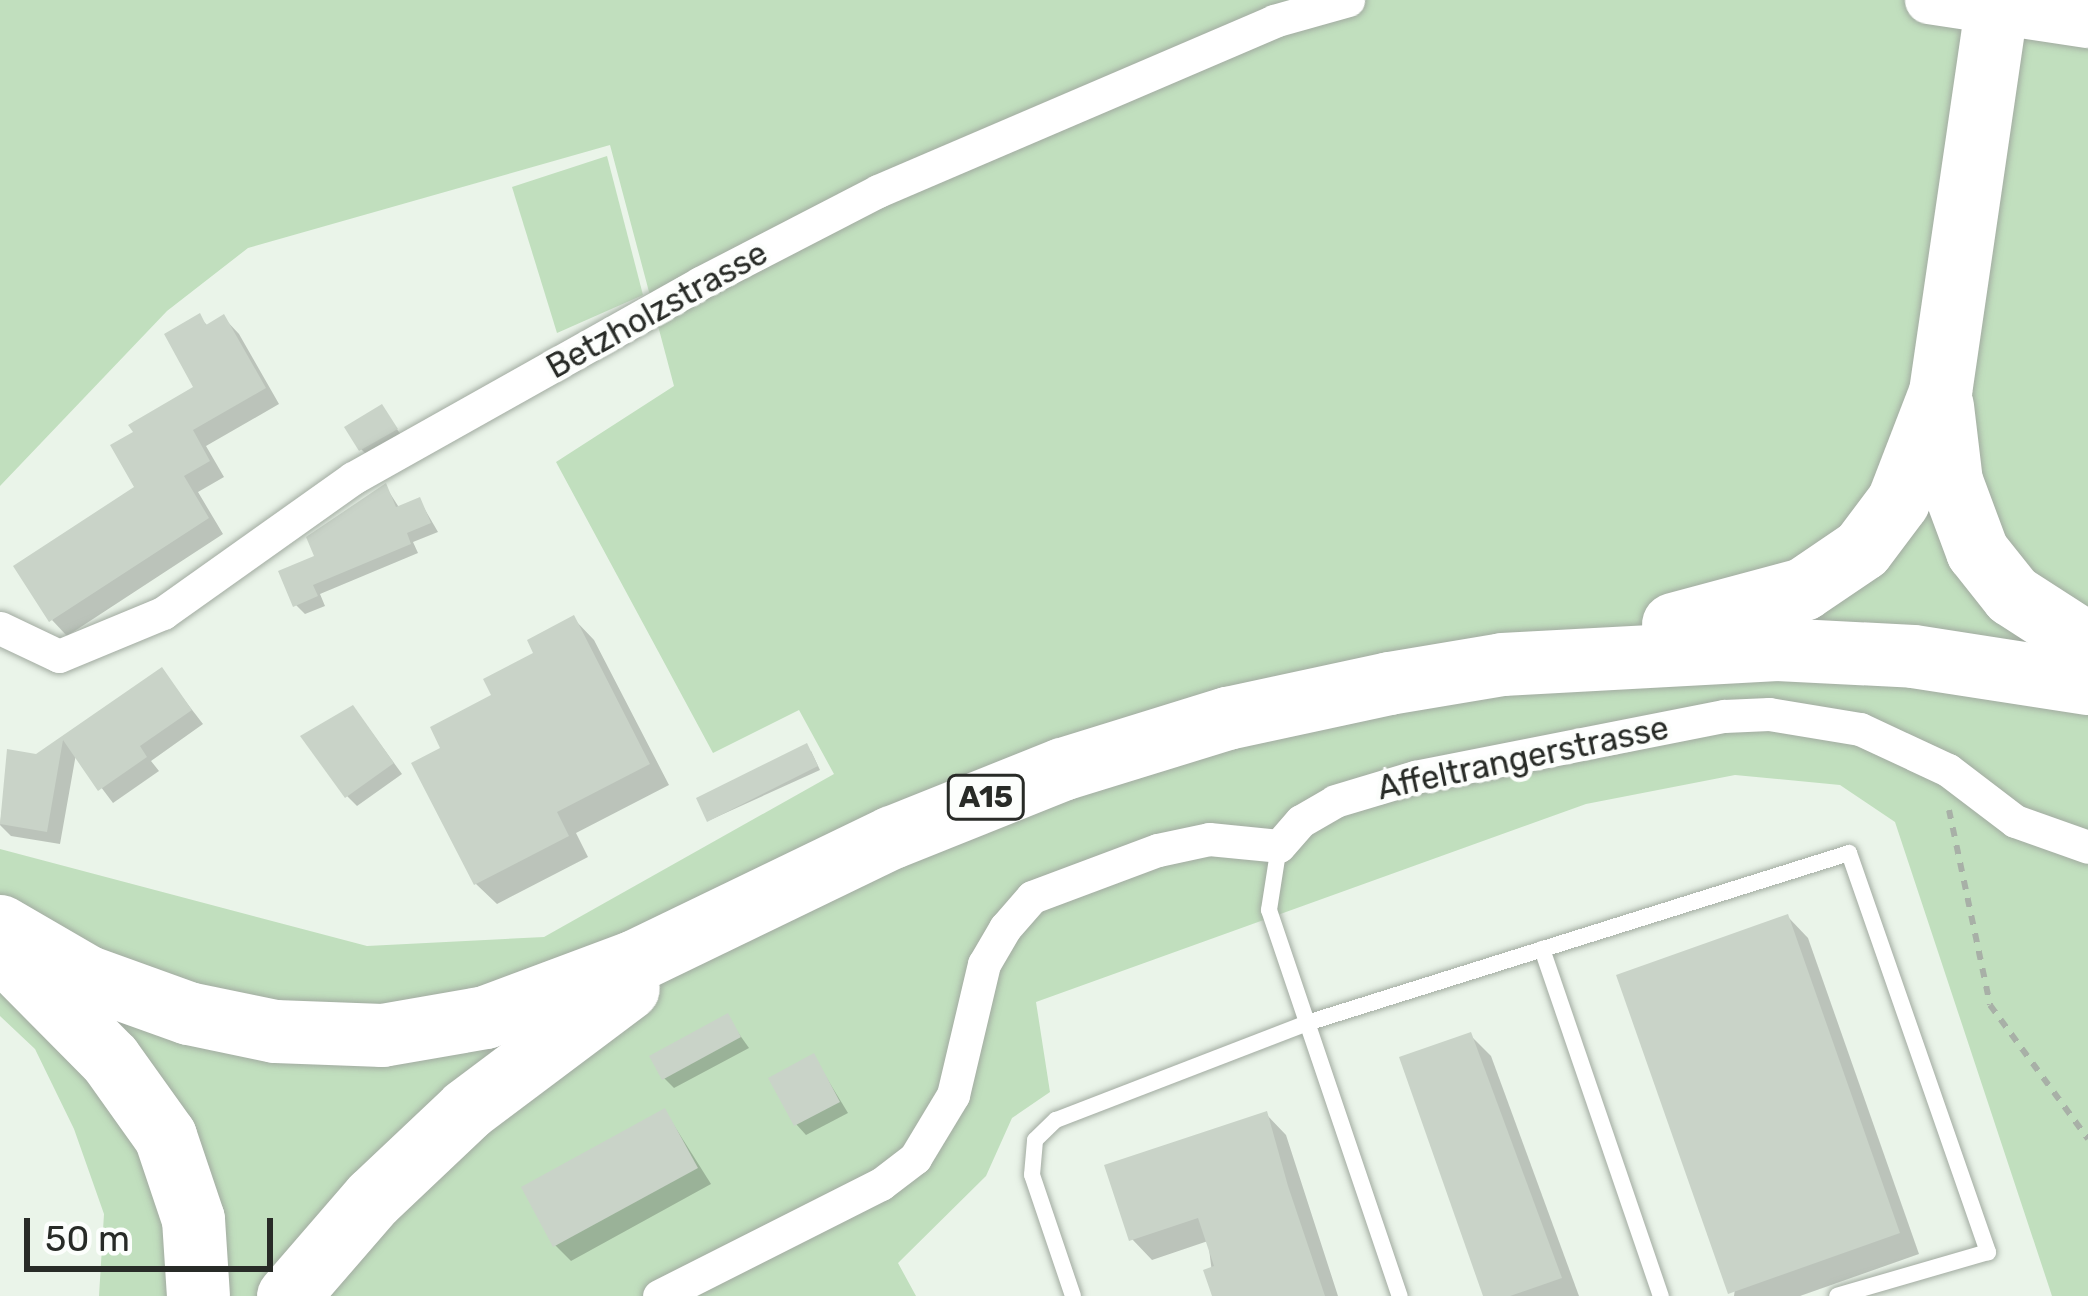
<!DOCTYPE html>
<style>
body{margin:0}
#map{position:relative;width:2088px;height:1296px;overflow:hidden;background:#eaf4e9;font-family:Rubik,sans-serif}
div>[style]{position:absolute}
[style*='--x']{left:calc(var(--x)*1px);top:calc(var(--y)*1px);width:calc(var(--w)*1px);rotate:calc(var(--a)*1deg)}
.green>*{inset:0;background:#c1dfbe}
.shadow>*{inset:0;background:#0003}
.building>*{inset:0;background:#c9d3c8}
.path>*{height:6px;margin-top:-3px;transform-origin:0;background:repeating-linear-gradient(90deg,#a8b0a7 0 9px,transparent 0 18px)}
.roads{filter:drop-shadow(0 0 3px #a2aba1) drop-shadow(0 0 3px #a2aba1)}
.lane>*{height:16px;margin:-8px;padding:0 8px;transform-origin:8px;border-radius:8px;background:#fff}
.street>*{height:33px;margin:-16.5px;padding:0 16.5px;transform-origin:16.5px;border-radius:16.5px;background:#fff}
.secondary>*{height:48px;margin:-24px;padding:0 24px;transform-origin:24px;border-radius:24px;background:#fff}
.highway>*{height:63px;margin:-31.5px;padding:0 31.5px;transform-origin:31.5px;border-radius:31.5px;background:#fff}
span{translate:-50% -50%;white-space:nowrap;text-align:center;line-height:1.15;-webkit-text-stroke:9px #fcfefc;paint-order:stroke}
.shield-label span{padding:3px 9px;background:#fcfefc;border:3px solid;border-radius:9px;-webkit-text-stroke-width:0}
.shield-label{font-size:30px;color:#282b27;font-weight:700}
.street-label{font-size:33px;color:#282b27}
.scale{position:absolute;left:24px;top:1218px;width:249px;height:54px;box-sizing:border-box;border:6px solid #282b27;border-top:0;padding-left:15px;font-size:36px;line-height:42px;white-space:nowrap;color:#282b27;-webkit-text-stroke:9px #fcfefc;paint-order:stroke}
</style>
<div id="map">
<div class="green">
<i style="clip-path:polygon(0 0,2088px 0,2088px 1296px,2052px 1296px,1895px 822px,1840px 785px,1735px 775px,1586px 804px,1036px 1002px,1050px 1092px,1012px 1118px,986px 1176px,898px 1263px,916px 1296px,99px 1296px,104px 1214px,74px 1129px,35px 1049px,0 1016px,0 849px,367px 946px,544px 937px,834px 774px,799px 710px,713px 753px,556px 462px,674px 386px,610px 145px,248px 248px,167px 311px,0 486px)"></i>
<i style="clip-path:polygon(607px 156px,643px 295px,557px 333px,512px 187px)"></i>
</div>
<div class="shadow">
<i style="clip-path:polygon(199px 317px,209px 327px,224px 318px,239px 334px,279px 404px,206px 446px,224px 477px,198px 492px,223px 534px,67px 636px,52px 620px,198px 388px)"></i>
<i style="clip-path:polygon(381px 408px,405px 440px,371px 459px,361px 449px)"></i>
<i style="clip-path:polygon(386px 487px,400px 509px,420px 501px,438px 532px,413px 542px,418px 553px,320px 594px,325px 606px,305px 614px,296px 605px,317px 557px)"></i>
<i style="clip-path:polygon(574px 619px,594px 640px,669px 785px,576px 833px,588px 857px,497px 904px,476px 884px,445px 749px)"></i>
<i style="clip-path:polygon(162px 671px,203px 724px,151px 761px,159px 771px,113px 803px,76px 754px,60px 844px,11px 836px,0 825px,9px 753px,37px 758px)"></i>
<i style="clip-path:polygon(362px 719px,402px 774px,357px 806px,347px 796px)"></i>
<i style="clip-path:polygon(811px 751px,820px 770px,710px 820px)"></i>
<i style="clip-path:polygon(1788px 917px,1808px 938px,1919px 1254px,1800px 1296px,1734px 1296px)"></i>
<i style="clip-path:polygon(727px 1017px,749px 1048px,674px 1088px,664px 1078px)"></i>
<i style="clip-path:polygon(1470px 1035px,1491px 1056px,1579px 1296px,1486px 1296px)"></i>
<i style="clip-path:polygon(814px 1057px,848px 1113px,806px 1135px,796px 1124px)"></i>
<i style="clip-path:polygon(665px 1111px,711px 1184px,571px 1261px,555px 1245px)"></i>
<i style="clip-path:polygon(1266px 1114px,1286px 1135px,1338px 1296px,1215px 1296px,1208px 1241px,1152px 1260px,1132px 1239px)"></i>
</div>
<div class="building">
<i style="clip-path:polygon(200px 313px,206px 325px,224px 314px,266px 388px,193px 430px,210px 461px,184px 476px,209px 518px,49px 622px,13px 566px,134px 487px,110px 445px,133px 432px,128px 425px,193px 387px,164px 334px)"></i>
<i style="clip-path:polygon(382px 404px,398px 429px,359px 451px,344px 427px)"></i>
<i style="clip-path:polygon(386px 483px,396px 507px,420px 497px,431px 523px,407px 533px,411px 544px,313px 585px,318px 596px,293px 607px,278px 571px,314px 556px,306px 537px)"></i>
<i style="clip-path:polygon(574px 615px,650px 764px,557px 812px,569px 836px,474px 885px,411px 763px,440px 748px,430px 727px,491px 695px,483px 679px,533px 653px,527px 640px)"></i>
<i style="clip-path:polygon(162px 667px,192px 710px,140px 746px,147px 757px,98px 791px,63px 740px,47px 832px,0 824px,7px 749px,36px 754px)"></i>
<i style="clip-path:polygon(353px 705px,394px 763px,345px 798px,300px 736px)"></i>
<i style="clip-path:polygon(807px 743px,818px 766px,707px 822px,696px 798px)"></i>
<i style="clip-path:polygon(1788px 914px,1900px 1233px,1728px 1294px,1616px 975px)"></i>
<i style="clip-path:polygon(728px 1013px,741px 1037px,662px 1080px,649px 1056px)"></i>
<i style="clip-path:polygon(1471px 1032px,1562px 1278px,1510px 1296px,1483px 1296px,1399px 1057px)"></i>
<i style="clip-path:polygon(814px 1053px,840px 1102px,794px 1126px,768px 1078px)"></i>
<i style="clip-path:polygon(665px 1108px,698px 1168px,553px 1247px,521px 1187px)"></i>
<i style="clip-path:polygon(1267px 1111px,1288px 1186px,1325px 1296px,1212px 1296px,1203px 1270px,1214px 1266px,1198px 1218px,1129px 1241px,1104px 1165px)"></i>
</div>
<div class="path">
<i style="--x:1949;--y:810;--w:199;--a:78.1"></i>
<i style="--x:1990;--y:1005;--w:166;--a:53.8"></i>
</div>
<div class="roads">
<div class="lane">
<i style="--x:1279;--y:846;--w:65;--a:98.9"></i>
<i style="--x:1269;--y:910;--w:408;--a:71.3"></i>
<i style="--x:1542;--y:949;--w:367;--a:71.1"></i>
<i style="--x:1073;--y:1296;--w:128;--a:-108.7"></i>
<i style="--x:1032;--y:1175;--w:35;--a:-85"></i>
<i style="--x:1035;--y:1140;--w:29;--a:-44"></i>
<i style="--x:1056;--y:1120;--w:269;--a:-21.1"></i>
<i style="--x:1307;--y:1023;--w:568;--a:-17.41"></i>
<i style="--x:1849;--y:853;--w:423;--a:70.8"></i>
<i style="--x:1988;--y:1252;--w:157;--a:163.8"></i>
</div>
<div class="street">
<i style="--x:0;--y:628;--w:65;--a:25.4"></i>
<i style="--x:59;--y:656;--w:113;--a:-22.5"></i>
<i style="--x:163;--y:613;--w:233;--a:-35.4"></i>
<i style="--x:353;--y:478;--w:398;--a:-29.3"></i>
<i style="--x:700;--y:283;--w:200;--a:-27.3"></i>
<i style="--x:878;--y:191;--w:431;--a:-23.2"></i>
<i style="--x:1274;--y:21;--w:77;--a:-15.8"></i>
<i style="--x:659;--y:1296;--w:249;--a:-26.8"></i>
<i style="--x:881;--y:1184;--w:43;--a:-37.4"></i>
<i style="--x:915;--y:1158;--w:74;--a:-58.9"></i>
<i style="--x:953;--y:1095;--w:135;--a:-76.7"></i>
<i style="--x:984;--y:964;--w:42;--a:-59.7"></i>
<i style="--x:1005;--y:928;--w:41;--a:-48.9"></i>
<i style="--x:1032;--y:897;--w:134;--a:-20.5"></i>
<i style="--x:1158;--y:850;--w:52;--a:-12.2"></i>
<i style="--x:1209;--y:839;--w:70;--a:5.7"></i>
<i style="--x:1279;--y:846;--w:33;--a:-49"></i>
<i style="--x:1301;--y:821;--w:39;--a:-30"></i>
<i style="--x:1335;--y:801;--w:84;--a:-16.7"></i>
<i style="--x:1415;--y:777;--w:315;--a:-11.2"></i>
<i style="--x:1724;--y:716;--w:45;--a:-2.5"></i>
<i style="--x:1769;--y:714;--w:92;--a:9.4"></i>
<i style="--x:1860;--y:729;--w:97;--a:25"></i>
<i style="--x:1948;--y:770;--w:84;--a:37.3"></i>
<i style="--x:2015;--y:821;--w:77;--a:19.6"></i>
</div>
<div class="secondary">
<i style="--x:1929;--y:0;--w:161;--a:8.6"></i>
</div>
<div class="highway">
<i style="--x:1942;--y:406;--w:76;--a:83.2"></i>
<i style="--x:1951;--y:481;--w:75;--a:69.6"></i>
<i style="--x:1977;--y:551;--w:56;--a:51.5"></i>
<i style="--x:2012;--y:595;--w:90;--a:32.8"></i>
<i style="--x:1673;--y:624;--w:135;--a:-15.1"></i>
<i style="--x:1803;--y:589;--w:71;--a:-34.1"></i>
<i style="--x:1862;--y:549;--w:60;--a:-53.1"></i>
<i style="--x:1898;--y:501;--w:117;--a:-68.9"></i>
<i style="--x:1940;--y:392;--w:387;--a:-81.7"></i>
<i style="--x:0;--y:926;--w:102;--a:30.1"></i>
<i style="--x:88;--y:977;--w:106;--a:19.8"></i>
<i style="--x:188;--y:1013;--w:89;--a:11.7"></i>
<i style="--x:275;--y:1031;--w:107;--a:2.1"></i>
<i style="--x:382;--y:1035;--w:105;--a:-9.9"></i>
<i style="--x:485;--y:1017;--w:160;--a:-20.5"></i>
<i style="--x:635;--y:961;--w:285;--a:-25.8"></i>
<i style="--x:892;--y:837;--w:183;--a:-21.8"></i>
<i style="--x:1062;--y:769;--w:173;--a:-17.2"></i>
<i style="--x:1227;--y:718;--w:166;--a:-12.2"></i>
<i style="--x:1389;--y:683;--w:115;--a:-9.5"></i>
<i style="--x:1502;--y:664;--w:275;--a:-3.1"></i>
<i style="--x:1777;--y:649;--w:136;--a:2.9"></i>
<i style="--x:1913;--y:656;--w:177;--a:8.8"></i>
<i style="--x:5;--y:953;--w:149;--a:45.3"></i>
<i style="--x:110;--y:1059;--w:95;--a:54.5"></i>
<i style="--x:165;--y:1136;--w:88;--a:71.4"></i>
<i style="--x:193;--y:1219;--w:77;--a:86.3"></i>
<i style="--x:288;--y:1296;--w:130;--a:-49.1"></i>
<i style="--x:373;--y:1198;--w:129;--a:-43.4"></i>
<i style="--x:467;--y:1109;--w:201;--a:-36.9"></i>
</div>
</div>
<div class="shield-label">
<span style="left:986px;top:797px">A15</span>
</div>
<div class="street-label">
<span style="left:657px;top:310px;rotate:-29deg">Betzholzstrasse</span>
<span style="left:1523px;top:758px;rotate:-12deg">Affeltrangerstrasse</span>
</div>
<div class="scale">50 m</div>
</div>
